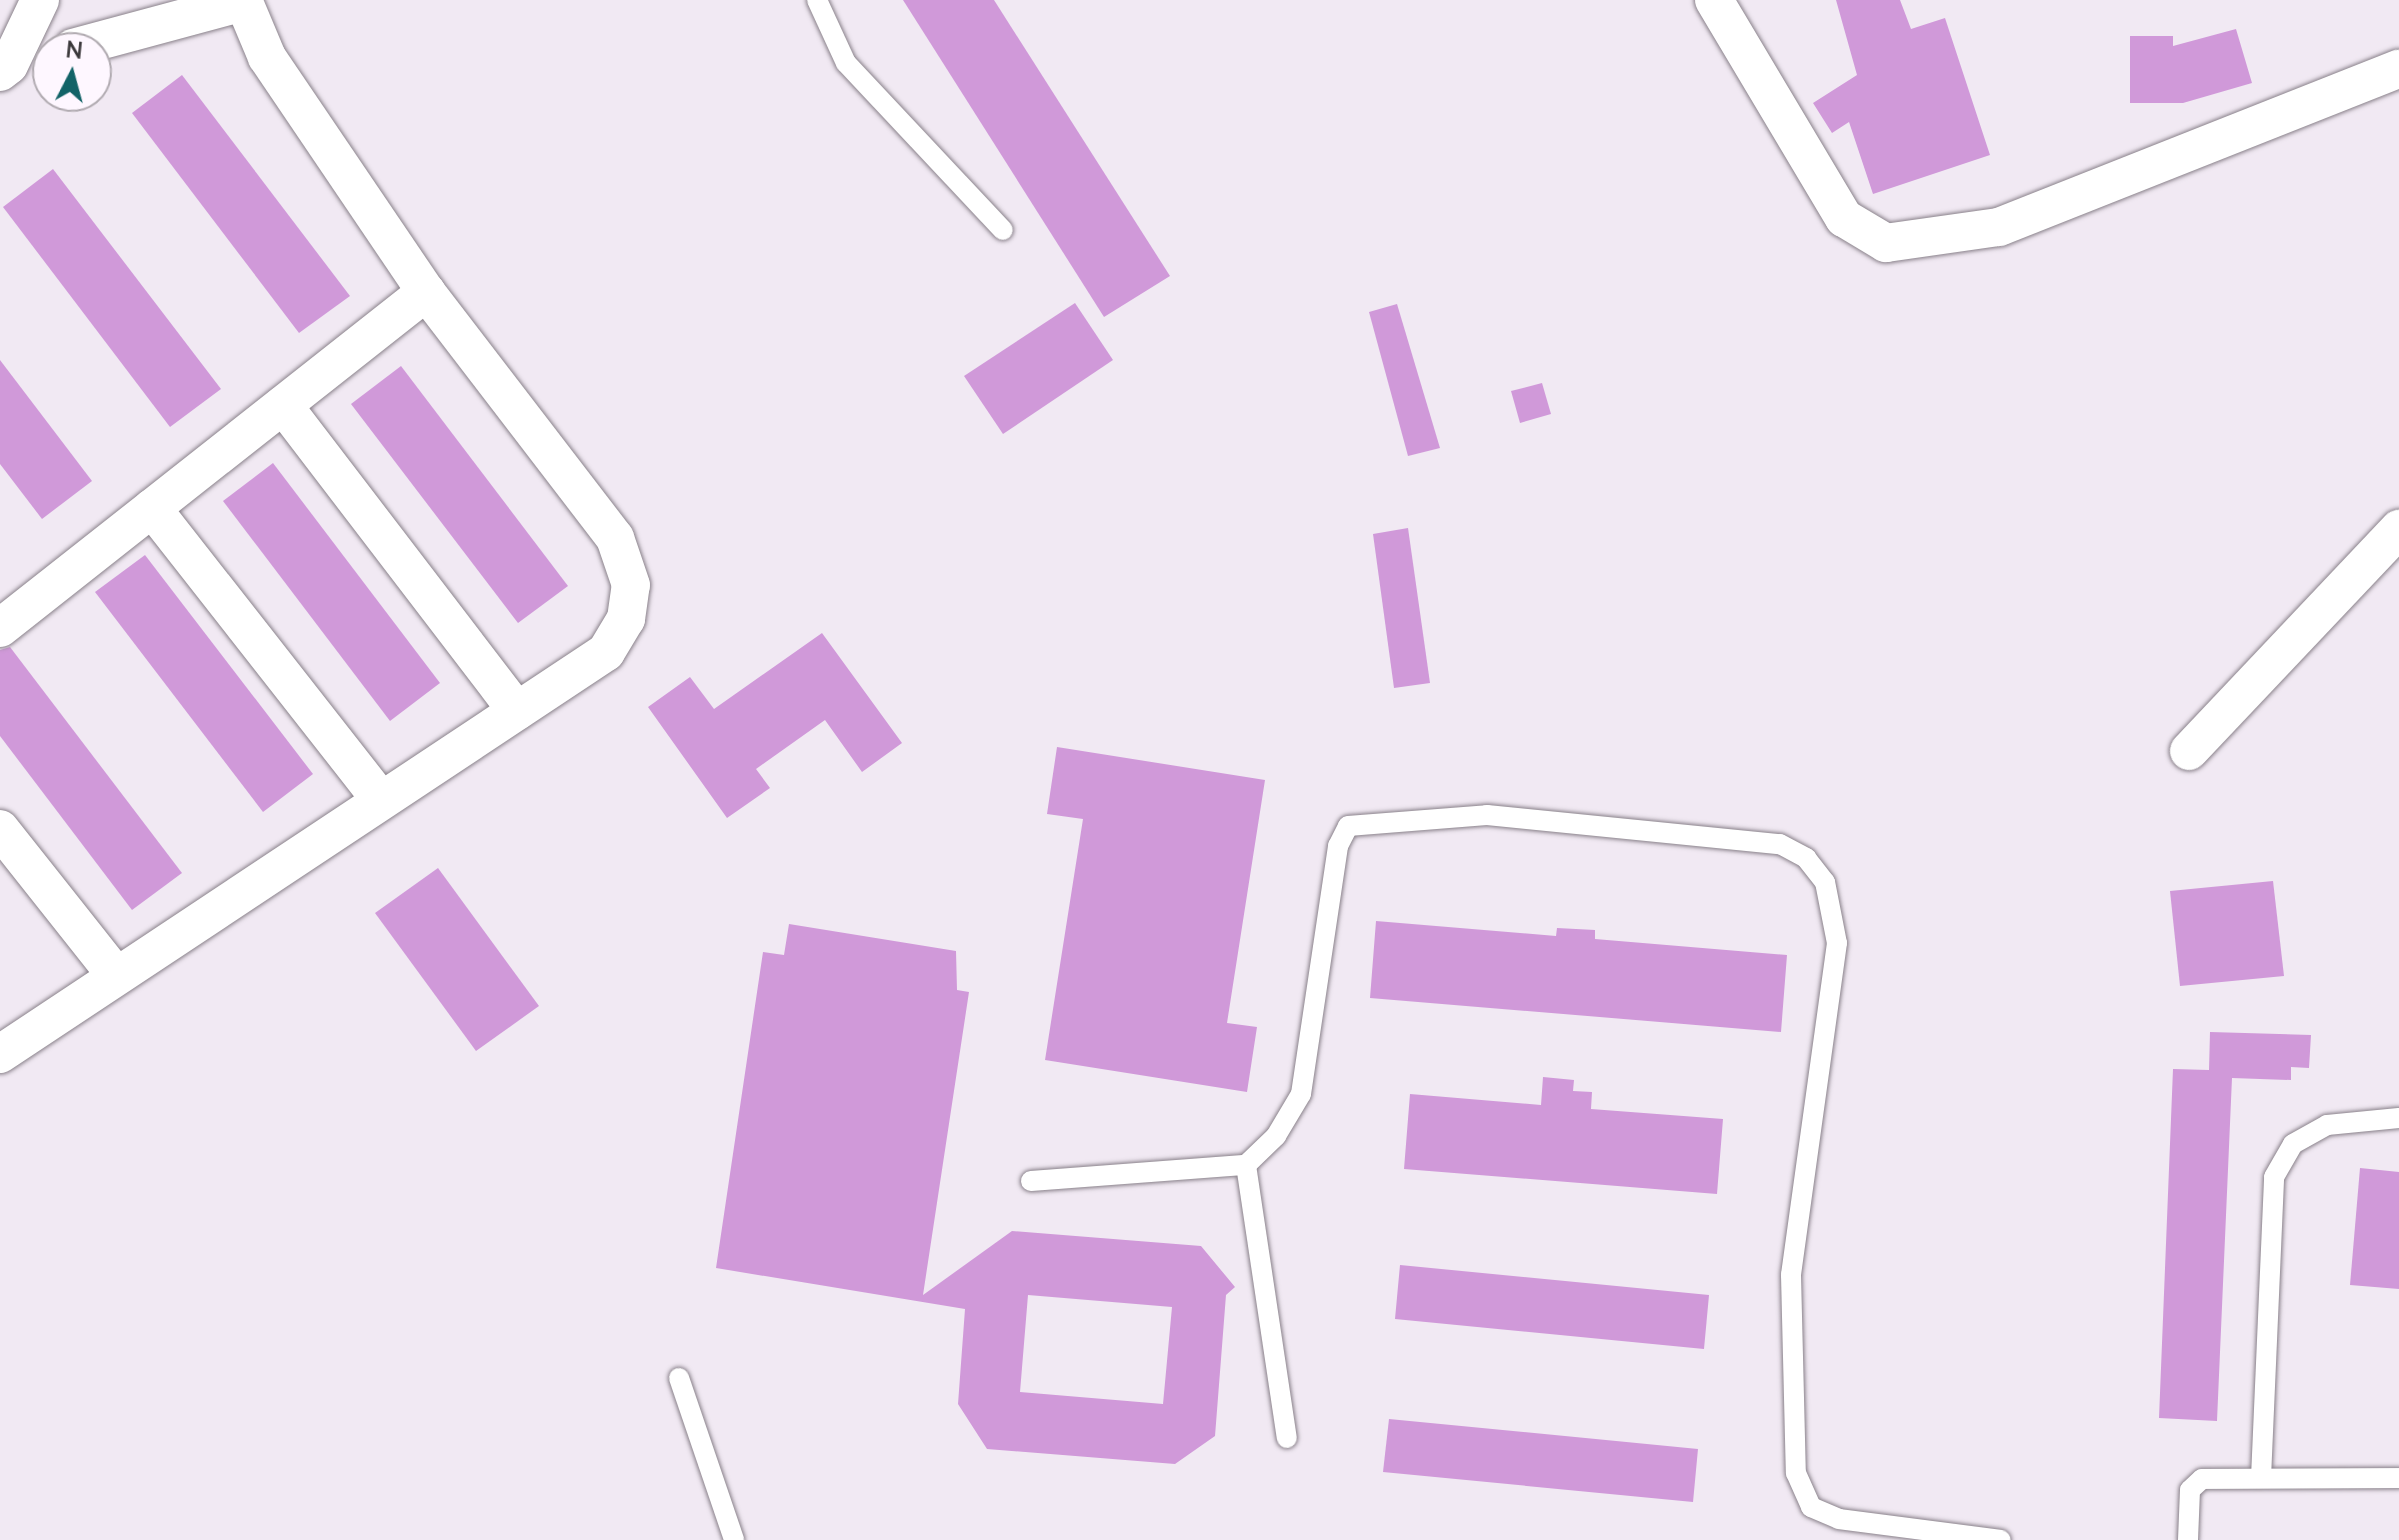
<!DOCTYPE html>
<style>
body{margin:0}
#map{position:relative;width:2399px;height:1540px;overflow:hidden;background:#f1e9f3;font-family:Lato,sans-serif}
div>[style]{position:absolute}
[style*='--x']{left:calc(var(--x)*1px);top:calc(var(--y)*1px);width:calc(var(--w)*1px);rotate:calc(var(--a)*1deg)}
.building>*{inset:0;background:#d099d9}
.roads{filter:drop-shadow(0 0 2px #89818a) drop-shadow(0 0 2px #89818a)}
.lane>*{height:20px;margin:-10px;padding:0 10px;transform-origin:10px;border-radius:10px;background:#fff}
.street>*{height:38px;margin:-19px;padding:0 19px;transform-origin:19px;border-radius:19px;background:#fff}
span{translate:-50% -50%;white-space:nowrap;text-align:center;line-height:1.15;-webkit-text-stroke:6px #fef7ff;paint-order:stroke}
.north{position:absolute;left:32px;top:32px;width:80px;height:80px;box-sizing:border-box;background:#fef7ff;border:2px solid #b0aab0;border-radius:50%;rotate:6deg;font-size:22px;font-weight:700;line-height:32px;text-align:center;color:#3a373a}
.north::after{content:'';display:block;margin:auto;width:28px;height:36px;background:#126367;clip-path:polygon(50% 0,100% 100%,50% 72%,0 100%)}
</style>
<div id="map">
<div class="building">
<i style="clip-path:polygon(903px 0,994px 0,1170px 276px,1104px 317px)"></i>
<i style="clip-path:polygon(1836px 0,1900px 0,1911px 29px,1945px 18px,1990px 155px,1873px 194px,1849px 122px,1832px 133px,1813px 103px,1857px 75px)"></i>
<i style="clip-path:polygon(2236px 29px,2252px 83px,2183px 103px,2130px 103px,2130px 36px,2173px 36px,2173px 46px)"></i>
<i style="clip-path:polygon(182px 75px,350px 296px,299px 333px,132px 113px)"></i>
<i style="clip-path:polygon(53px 169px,221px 389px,170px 427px,3px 207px)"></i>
<i style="clip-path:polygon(1075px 303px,1113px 360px,1003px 434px,964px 376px)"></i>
<i style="clip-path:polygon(1397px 304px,1440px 448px,1408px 456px,1369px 312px)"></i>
<i style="clip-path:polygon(0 360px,92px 481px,42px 519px,0 464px)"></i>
<i style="clip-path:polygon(401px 366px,568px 586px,518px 623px,351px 404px)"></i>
<i style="clip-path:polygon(1542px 383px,1551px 414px,1520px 423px,1511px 391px)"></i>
<i style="clip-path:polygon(273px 463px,440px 683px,390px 721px,223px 501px)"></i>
<i style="clip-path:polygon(1408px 528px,1430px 683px,1394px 688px,1373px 534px)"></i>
<i style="clip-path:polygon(145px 555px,313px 774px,263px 812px,95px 592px)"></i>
<i style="clip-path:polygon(822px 633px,902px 743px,862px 772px,825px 720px,756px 769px,770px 788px,727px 818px,648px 707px,690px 677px,714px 709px)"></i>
<i style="clip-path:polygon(10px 647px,182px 873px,132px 910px,0 736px,0 650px)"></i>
<i style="clip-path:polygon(1057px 747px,1265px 780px,1227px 1023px,1257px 1027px,1247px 1092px,1045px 1060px,1083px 819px,1047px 814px)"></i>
<i style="clip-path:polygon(438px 868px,539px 1006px,476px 1051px,375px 913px)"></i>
<i style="clip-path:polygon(2273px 881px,2284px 976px,2180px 986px,2170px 891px)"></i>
<i style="clip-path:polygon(1376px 921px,1556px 936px,1557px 928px,1595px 930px,1595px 939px,1787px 955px,1781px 1032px,1370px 998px)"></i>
<i style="clip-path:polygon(evenodd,789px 924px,956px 951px,957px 990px,969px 992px,923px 1295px,1012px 1231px,1201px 1246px,1235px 1287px,1226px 1295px,1215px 1436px,1175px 1464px,987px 1449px,958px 1404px,965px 1309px,716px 1268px,763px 952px,784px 955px,789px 924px,1028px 1295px,1172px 1307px,1163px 1404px,1020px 1392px,1028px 1295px)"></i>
<i style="clip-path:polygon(2210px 1032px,2311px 1035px,2309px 1068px,2291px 1067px,2291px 1080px,2232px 1078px,2217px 1421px,2159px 1418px,2173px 1069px,2209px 1070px)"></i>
<i style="clip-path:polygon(1543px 1077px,1574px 1080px,1573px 1091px,1592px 1092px,1591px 1109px,1723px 1119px,1717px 1194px,1404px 1169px,1410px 1094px,1541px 1105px)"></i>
<i style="clip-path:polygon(2360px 1168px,2399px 1172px,2399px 1289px,2350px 1285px)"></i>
<i style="clip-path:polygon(1400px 1265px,1709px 1295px,1704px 1349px,1395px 1319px)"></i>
<i style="clip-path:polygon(1389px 1419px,1698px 1449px,1693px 1502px,1383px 1472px)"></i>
</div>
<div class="roads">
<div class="lane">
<i style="--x:817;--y:0;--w:69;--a:65.3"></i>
<i style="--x:846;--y:63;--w:229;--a:46.8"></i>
<i style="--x:1246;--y:1165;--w:276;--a:81.5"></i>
<i style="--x:1031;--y:1181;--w:216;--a:-4.3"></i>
<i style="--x:1246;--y:1165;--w:42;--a:-44"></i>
<i style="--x:1276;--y:1136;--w:49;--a:-59.2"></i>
<i style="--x:1301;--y:1094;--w:251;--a:-81.5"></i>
<i style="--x:1338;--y:846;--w:22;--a:-63"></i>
<i style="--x:1348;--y:826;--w:139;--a:-4.5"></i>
<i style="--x:1487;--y:815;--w:294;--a:5.7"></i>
<i style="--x:1780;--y:844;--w:30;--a:28"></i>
<i style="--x:1806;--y:858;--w:31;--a:52"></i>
<i style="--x:1825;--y:882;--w:62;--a:78.9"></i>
<i style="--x:1837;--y:943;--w:335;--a:97.9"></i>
<i style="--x:1791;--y:1275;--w:198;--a:88.6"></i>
<i style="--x:1796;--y:1473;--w:37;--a:66"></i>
<i style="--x:1811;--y:1507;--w:30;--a:23"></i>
<i style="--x:1839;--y:1519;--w:163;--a:7.4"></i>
<i style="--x:679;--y:1378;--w:171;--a:71.2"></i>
<i style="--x:2261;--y:1478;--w:301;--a:-87.5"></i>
<i style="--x:2274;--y:1177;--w:38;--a:-60"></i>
<i style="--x:2293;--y:1144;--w:39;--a:-29"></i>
<i style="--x:2327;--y:1125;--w:72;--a:-5.6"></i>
<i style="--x:2188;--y:1540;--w:50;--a:-87.7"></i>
<i style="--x:2190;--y:1490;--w:16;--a:-43"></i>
<i style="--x:2202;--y:1479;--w:197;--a:-0.3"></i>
</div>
<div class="street">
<i style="--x:1714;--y:0;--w:254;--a:59.2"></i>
<i style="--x:1844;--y:218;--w:49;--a:30.8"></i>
<i style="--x:1886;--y:243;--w:114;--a:-8.1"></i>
<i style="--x:1999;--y:227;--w:430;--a:-21.6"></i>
<i style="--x:73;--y:48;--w:177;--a:-15.1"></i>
<i style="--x:0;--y:72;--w:11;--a:-38"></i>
<i style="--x:9;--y:65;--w:72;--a:-64.5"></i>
<i style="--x:283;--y:405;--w:385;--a:52.6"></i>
<i style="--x:152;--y:508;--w:371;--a:51.9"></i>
<i style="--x:0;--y:628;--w:543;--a:-38.26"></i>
<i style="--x:2189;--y:751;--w:306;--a:-46.6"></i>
<i style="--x:0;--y:829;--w:184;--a:51.6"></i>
<i style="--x:0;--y:1054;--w:727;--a:-33.56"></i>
<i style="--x:606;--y:652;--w:39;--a:-59"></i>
<i style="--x:626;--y:619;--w:34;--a:-82"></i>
<i style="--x:631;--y:585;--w:50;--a:-108.8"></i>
<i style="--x:615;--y:538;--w:310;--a:-127.5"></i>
<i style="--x:426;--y:292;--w:284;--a:-124.1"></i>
<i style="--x:267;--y:57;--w:62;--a:-112.8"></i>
</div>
</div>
<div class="north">N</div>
</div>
